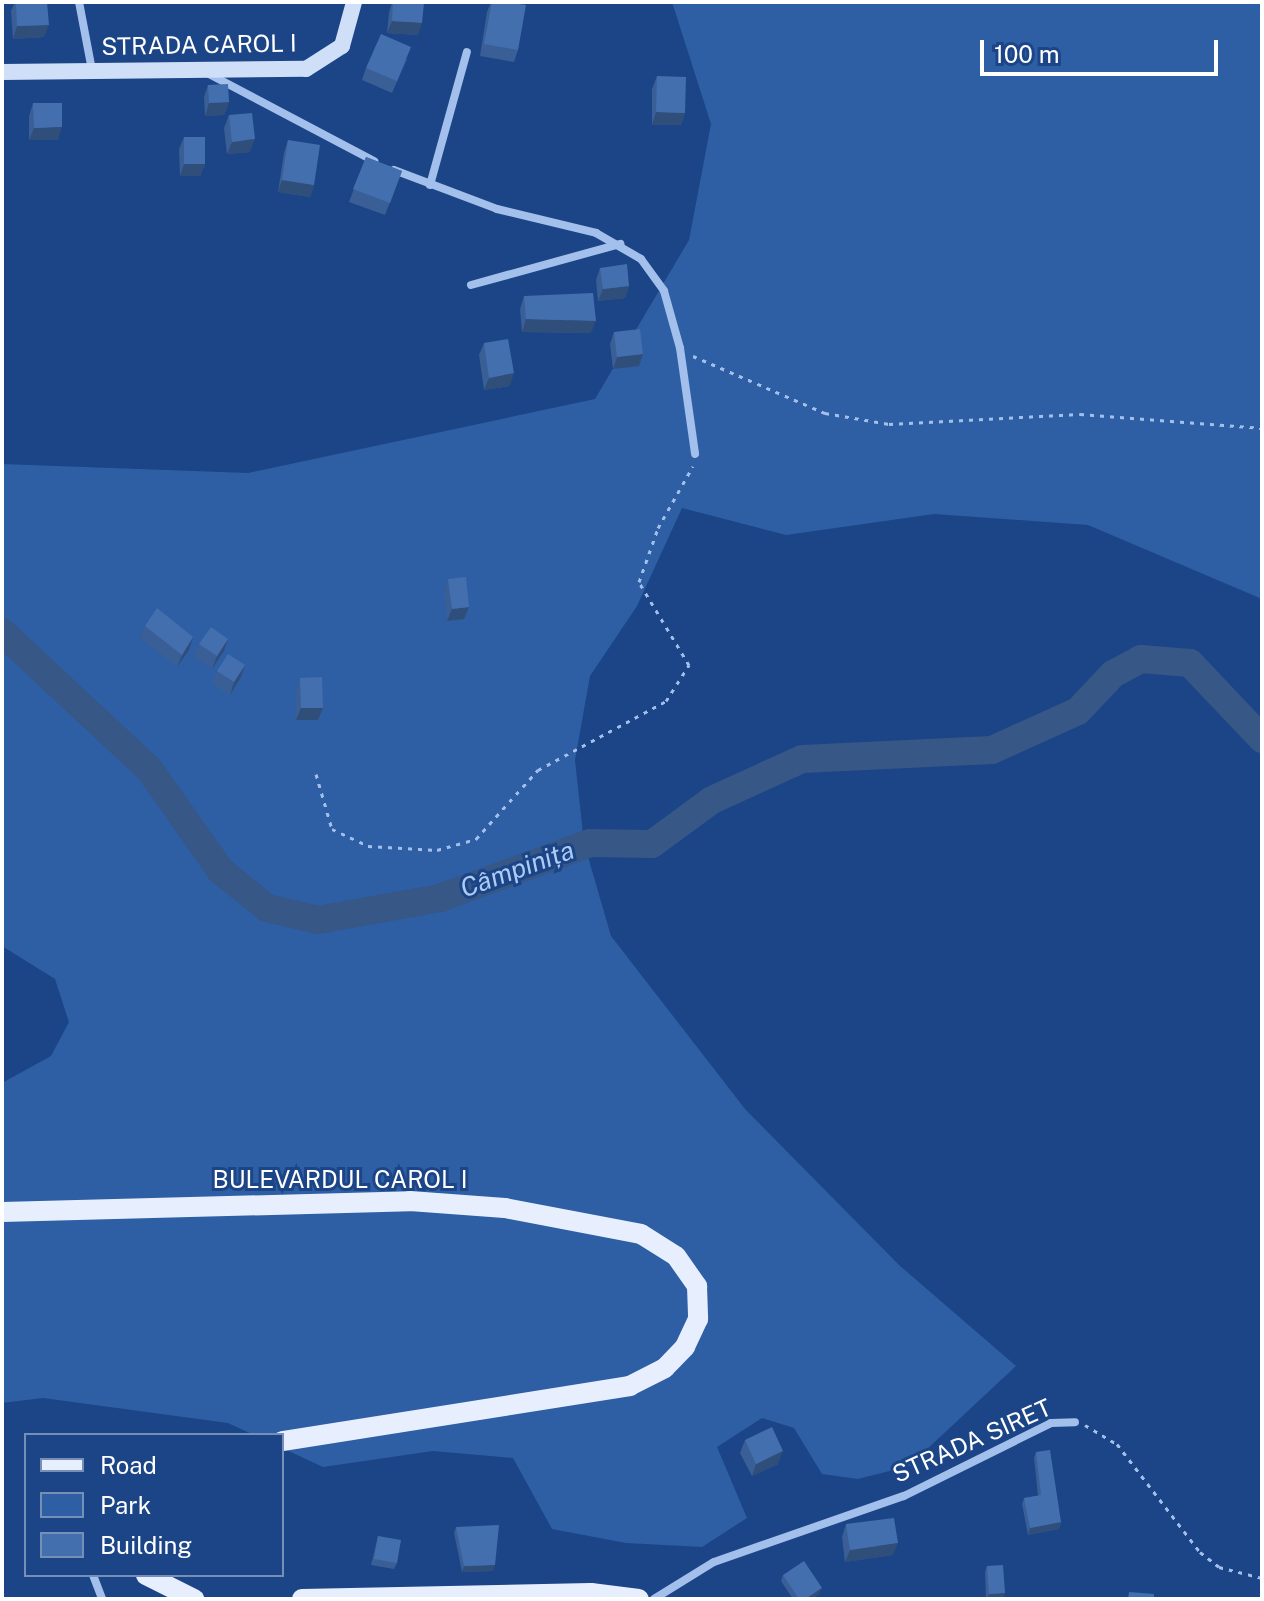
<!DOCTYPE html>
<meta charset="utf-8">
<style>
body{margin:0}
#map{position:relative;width:1264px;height:1601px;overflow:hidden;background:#1b4586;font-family:"Public Sans",sans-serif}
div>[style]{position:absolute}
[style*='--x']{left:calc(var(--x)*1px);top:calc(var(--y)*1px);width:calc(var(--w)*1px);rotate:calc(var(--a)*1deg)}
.green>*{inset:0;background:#2e5ea4}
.river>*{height:28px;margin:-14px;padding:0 14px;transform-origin:14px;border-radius:14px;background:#375786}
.path>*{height:3px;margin-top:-1.5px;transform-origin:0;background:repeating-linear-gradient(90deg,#a3c0ec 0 4px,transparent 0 10px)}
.street>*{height:8px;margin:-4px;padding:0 4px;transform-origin:4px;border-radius:4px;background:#a3c0ec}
.secondary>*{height:16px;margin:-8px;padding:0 8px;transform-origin:8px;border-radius:8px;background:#cfdff8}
.primary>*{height:20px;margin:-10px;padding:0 10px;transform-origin:10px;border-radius:10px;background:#e7efff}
.wall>*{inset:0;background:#3a5f96}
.shaded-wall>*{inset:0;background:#304e7a}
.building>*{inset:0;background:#446faf}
span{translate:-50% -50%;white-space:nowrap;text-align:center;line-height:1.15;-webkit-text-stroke:6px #1b4586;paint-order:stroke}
.street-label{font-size:24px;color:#fff}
.water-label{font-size:26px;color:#aecbf3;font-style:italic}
.frame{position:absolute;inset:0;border:4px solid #fff;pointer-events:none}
.legend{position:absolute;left:24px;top:1433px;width:260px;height:144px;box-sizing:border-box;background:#1b4586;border:2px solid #768fb6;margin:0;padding:10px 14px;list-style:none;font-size:24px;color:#fff}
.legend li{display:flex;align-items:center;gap:16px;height:40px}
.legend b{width:40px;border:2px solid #768fb6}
.scale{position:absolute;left:980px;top:40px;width:238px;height:36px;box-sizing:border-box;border:4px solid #fff;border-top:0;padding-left:10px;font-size:24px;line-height:28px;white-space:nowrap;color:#fff;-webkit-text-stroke:6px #1b4586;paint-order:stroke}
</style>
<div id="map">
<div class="green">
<i style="clip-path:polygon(672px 2px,1262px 2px,1262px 599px,1088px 525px,934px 514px,786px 535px,682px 508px,637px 606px,590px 676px,575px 760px,584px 843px,611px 936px,745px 1109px,899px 1265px,1016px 1366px,909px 1466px,858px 1479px,822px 1474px,794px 1428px,762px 1418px,717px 1447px,747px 1518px,702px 1547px,626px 1543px,552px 1529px,513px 1458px,433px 1451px,323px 1467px,282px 1448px,282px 1435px,254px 1435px,228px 1423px,43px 1398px,2px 1403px,2px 1083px,51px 1056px,69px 1022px,55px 979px,2px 946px,2px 464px,248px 473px,595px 399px,689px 240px,711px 124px)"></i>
</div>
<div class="river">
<i style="--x:2;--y:632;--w:201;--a:43"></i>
<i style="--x:149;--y:769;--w:125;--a:54.8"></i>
<i style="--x:221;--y:871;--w:59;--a:38.8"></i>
<i style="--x:267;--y:908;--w:52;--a:13.2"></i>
<i style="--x:318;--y:920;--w:124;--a:-10.2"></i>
<i style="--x:440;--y:898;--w:160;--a:-20.1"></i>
<i style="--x:590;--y:843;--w:62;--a:0.9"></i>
<i style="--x:652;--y:844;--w:74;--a:-36.3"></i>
<i style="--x:712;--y:800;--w:99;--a:-24.5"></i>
<i style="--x:802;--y:759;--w:190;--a:-2.7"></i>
<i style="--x:992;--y:750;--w:94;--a:-24.4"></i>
<i style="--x:1078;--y:711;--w:51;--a:-46.6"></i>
<i style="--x:1113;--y:674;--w:32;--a:-28"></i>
<i style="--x:1141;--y:659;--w:49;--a:4.7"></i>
<i style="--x:1190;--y:663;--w:105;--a:46.5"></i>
</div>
<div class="path">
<i style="--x:693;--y:356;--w:144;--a:23.4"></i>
<i style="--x:825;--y:413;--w:65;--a:9.8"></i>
<i style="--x:889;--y:424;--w:191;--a:-3"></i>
<i style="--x:1080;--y:414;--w:183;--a:4.4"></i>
<i style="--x:316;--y:774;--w:57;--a:73.8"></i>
<i style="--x:332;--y:829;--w:40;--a:25"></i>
<i style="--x:368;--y:846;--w:69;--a:3.3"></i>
<i style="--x:437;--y:850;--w:41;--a:-15.8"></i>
<i style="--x:476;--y:839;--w:93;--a:-48.1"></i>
<i style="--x:538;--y:770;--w:145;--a:-28.3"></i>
<i style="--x:666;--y:701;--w:43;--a:-57.4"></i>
<i style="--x:689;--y:665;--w:97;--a:-121.1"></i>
<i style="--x:639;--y:582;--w:57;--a:-70.6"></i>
<i style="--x:658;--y:528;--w:71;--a:-60.6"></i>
<i style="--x:1085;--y:1425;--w:37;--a:31"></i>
<i style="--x:1117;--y:1444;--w:136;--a:52.5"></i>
<i style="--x:1200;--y:1552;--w:24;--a:38"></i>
<i style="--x:1219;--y:1567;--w:44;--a:14.3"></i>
</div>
<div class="street">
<i style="--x:79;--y:2;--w:69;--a:79.2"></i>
<i style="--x:209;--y:74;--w:187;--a:27.8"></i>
<i style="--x:394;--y:170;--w:110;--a:20.7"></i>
<i style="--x:497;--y:209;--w:102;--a:13.6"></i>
<i style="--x:596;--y:233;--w:52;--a:30"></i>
<i style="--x:641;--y:259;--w:39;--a:54"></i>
<i style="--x:664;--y:291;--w:59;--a:74.3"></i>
<i style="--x:680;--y:348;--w:107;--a:81.9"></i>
<i style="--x:430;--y:185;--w:138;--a:-74.5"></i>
<i style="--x:471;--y:285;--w:155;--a:-15.4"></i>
<i style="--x:93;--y:1575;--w:26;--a:69"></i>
<i style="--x:654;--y:1599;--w:70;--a:-31.7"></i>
<i style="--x:714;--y:1562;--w:201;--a:-19.2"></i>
<i style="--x:904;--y:1496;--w:164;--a:-26.4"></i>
<i style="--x:1051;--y:1423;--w:24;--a:-2"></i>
</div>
<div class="secondary">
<i style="--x:2;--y:72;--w:304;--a:-0.6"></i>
<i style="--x:306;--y:69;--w:43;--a:-32.6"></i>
<i style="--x:342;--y:46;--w:46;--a:-74.7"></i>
</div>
<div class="primary">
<i style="--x:2;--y:1212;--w:408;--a:-1.5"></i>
<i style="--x:410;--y:1201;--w:95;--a:4.2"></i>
<i style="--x:505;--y:1208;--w:138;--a:10.8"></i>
<i style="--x:641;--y:1234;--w:41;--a:32.2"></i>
<i style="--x:676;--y:1256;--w:37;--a:55"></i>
<i style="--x:697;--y:1286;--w:33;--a:88"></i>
<i style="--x:698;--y:1319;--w:31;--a:115"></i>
<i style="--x:685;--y:1347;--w:29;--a:134"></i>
<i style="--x:665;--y:1368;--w:39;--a:153"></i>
<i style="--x:630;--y:1386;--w:352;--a:171"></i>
<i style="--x:146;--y:1575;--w:54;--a:26.6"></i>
<i style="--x:302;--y:1599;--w:289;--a:-1.2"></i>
<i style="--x:591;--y:1593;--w:48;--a:7.1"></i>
</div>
<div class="wall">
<i style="clip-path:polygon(15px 2px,47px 2px,44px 37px,13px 39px,11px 11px)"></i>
<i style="clip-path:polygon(392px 2px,418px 35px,387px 33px,389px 13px)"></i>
<i style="clip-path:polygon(491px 2px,518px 50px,514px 62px,480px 56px,487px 12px)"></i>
<i style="clip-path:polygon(407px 59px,392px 93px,362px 80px,366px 68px)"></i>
<i style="clip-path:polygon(657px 76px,685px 113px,681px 125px,652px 125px,652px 89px)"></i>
<i style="clip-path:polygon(208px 85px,229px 102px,224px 115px,205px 116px,204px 97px)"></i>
<i style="clip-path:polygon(33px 103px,58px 140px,29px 140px,29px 116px)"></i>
<i style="clip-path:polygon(229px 115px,250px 152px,227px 154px,224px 128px)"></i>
<i style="clip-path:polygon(184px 137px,205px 164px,200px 176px,180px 176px,179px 149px)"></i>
<i style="clip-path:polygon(288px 140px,314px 185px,310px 197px,278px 192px,284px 153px)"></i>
<i style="clip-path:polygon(366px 157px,402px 171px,385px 215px,349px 202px)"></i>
<i style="clip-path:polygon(600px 268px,629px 286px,625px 298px,598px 301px,596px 280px)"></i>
<i style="clip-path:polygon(524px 296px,591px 333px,522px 332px,520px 309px)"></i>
<i style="clip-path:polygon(614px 332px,639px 366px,613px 369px,610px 344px)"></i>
<i style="clip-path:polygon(484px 343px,510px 386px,484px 390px,479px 355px)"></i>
<i style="clip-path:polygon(448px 579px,469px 607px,464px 619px,447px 621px,444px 592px)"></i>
<i style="clip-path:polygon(145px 626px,189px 650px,177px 667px,140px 638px)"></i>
<i style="clip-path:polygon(199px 644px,224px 651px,212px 669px,194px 657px)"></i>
<i style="clip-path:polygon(217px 671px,241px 677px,230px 695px,212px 684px)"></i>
<i style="clip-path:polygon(300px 678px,318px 720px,296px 720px,296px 690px)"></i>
<i style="clip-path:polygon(745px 1440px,778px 1464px,752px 1476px,740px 1453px)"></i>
<i style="clip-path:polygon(1036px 1452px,1061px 1522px,1059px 1529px,1028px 1535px,1022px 1504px,1024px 1498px,1038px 1496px,1034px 1458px)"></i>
<i style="clip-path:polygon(846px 1524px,893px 1555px,845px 1562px,842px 1537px)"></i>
<i style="clip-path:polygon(456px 1527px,493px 1571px,462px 1572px,454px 1533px)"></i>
<i style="clip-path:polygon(378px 1536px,397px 1563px,394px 1569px,371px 1565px)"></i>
<i style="clip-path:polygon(987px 1566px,1003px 1599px,986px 1599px,985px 1572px)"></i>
<i style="clip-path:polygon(783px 1575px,819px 1594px,812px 1599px,793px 1599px,781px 1581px)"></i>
</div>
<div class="shaded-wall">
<i style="clip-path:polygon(392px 21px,422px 23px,418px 35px,387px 33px)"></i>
<i style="clip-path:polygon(49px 25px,44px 37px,13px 39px,17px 26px)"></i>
<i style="clip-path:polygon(229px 102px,224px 115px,205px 116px,209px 103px)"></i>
<i style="clip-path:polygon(656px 112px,685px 113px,681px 125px,652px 125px)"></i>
<i style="clip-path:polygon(62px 127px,58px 140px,29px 140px,34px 128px)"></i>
<i style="clip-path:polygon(255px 139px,250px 152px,227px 154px,232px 142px)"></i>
<i style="clip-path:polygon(184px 164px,205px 164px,200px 176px,180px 176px)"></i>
<i style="clip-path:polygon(282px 180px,314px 185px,310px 197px,278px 192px)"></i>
<i style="clip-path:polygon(629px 286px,625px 298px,598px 301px,603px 289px)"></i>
<i style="clip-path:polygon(526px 319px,596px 321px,591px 333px,522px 332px)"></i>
<i style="clip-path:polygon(643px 354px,639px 366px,613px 369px,617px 357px)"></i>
<i style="clip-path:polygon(514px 373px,510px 386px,484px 390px,489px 378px)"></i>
<i style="clip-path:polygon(469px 607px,464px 619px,447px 621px,452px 609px)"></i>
<i style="clip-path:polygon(193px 637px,189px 650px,177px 667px,182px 655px)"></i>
<i style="clip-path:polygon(228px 639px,224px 651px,212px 669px,217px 656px)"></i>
<i style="clip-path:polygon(245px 665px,241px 677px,230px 695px,234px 682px)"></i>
<i style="clip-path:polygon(301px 708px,323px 708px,318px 720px,296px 720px)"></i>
<i style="clip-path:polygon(783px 1451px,778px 1464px,752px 1476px,756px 1464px)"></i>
<i style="clip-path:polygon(1061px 1522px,1059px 1529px,1028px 1535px,1030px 1528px)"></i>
<i style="clip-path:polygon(898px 1543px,893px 1555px,845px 1562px,850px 1550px)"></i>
<i style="clip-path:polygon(495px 1565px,493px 1571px,462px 1572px,464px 1566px)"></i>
<i style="clip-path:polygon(822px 1588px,819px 1594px,812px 1599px,805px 1599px)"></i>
<i style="clip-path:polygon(1005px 1593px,1003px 1599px,987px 1599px,989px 1594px)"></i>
</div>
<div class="building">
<i style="clip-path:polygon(16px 2px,47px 2px,49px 25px,17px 26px)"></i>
<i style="clip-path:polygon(393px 2px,424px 3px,422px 23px,392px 21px)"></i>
<i style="clip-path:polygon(492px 2px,505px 2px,526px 5px,518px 50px,484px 44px)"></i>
<i style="clip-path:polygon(381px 34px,411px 47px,397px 81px,366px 68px)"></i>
<i style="clip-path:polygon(657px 76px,686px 77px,685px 113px,656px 112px)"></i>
<i style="clip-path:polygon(228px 84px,229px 102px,209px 103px,208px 85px)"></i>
<i style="clip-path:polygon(33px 103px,62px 103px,62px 127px,34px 128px)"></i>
<i style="clip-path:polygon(252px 113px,255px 139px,232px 142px,229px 115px)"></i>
<i style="clip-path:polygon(184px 137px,205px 137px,205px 164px,184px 164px)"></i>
<i style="clip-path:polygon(288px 140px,320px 145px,314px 185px,282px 180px)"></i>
<i style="clip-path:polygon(366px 157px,402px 171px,390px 203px,353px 189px)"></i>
<i style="clip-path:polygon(627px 264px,629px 286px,603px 289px,600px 268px)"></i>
<i style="clip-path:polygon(593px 293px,596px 321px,526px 319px,524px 296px)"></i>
<i style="clip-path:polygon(640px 329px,643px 354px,617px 357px,614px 332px)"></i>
<i style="clip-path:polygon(508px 339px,514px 373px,489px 378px,484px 343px)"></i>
<i style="clip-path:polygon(466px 577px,469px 607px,452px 609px,448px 579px)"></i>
<i style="clip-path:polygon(157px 608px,193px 637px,182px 655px,145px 626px)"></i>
<i style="clip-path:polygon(211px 627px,228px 639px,217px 656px,199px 644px)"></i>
<i style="clip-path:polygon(228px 654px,245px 665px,234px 682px,217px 671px)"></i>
<i style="clip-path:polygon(322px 677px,323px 708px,301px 708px,300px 678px)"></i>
<i style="clip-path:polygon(772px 1427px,783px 1451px,756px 1464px,745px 1440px)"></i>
<i style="clip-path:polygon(1050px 1450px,1061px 1522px,1030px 1528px,1024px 1498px,1041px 1495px,1036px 1452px)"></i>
<i style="clip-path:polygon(894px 1518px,898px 1543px,850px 1550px,846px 1524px)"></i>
<i style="clip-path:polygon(499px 1525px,495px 1565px,464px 1566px,456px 1527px)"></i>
<i style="clip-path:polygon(378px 1536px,401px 1540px,397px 1563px,374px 1559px)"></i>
<i style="clip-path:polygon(804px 1561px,822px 1588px,805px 1599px,799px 1599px,783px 1575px)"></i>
<i style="clip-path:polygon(1003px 1565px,1005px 1593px,989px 1594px,987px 1566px)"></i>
<i style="clip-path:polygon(1129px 1592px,1154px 1594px,1154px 1599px,1128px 1599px)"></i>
</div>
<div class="street-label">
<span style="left:199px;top:45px;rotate:-1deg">STRADA CAROL I</span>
<span style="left:340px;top:1180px">BULEVARDUL CAROL I</span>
<span style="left:972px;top:1441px;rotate:-24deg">STRADA SIRET</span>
</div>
<div class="water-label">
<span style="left:517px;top:869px;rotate:-20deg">Câmpinița</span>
</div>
<div class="frame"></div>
<ul class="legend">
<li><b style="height:10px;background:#e7efff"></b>Road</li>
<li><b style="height:22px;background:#2e5ea4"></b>Park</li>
<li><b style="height:22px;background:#446faf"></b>Building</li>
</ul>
<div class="scale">100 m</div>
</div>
